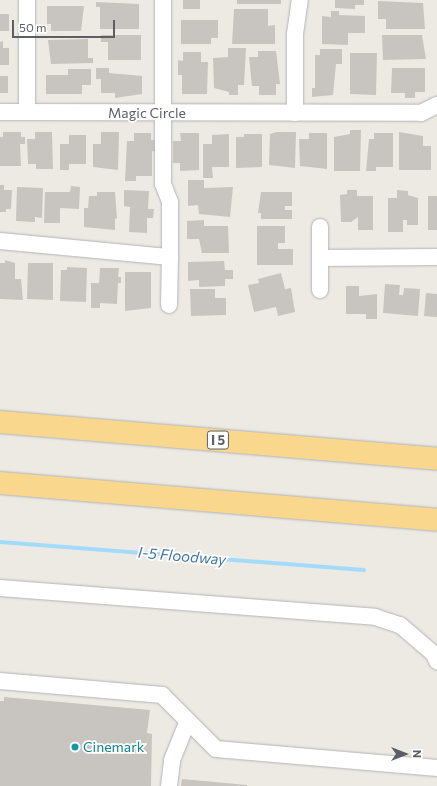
<!DOCTYPE html>
<style>
body{margin:0}
#map{position:relative;width:437px;height:786px;overflow:hidden;background:#edeae3;font-family:Commissioner,sans-serif}
div>[style]{position:absolute}
[style*='--x']{left:calc(var(--x)*1px);top:calc(var(--y)*1px);width:calc(var(--w)*1px);rotate:calc(var(--a)*1deg)}
.stream>*{height:4px;margin:-2px;padding:0 2px;transform-origin:2px;border-radius:2px;background:#a3dbfc}
.building>*{inset:0;background:#c8c5c0}
.roads{filter:drop-shadow(0 0 1px #b0b4b8) drop-shadow(0 0 1px #b0b4b8)}
.minor>*{height:16px;margin:-8px;padding:0 8px;transform-origin:8px;border-radius:8px;background:#fff}
.highway>*{height:22px;margin:-11px;padding:0 11px;transform-origin:11px;border-radius:11px;background:#f9d78d}
.dots>*{width:11px;height:11px;translate:-50% -50%;box-sizing:border-box;border:2px solid #fff;border-radius:50%}
span{translate:-50% -50%;white-space:nowrap;text-align:center;line-height:1.15;-webkit-text-stroke:3.5px #fff;paint-order:stroke}
.shield-label span{padding:1px 3px;background:#fff;border:1px solid;border-radius:3px;-webkit-text-stroke-width:0}
.shield-label{font-size:13px;color:#5b5f63;font-weight:700}
.street-label{font-size:14px;color:#5b5f63}
.culture-label{font-size:14px;color:#0d838f}
.left{translate:0 -50%;text-align:left}
.water-label{font-size:15px;color:#3f77a5;font-style:italic}
.north{position:absolute;left:385px;top:734px;width:40px;height:40px;-webkit-text-stroke:3px #fff;paint-order:stroke;rotate:90deg;font-size:11px;font-weight:700;line-height:16px;text-align:center;color:#5b5f63}
.north::after{content:'';display:block;margin:auto;width:14px;height:18px;background:#5b5f63;clip-path:polygon(50% 0,100% 100%,50% 72%,0 100%)}
.scale{position:absolute;left:12px;top:20px;width:103px;height:18px;box-sizing:border-box;border:2px solid #5b5f63;border-top:0;padding-left:5px;font-size:12px;line-height:14px;white-space:nowrap;color:#5b5f63;-webkit-text-stroke:3px #fff;paint-order:stroke}
</style>
<div id="map">
<div class="stream">
<i style="--x:0;--y:542;--w:365;--a:4.4"></i>
</div>
<div class="building">
<i style="clip-path:polygon(183px 0,200px 0,200px 9px,183px 9px)"></i>
<i style="clip-path:polygon(237px 0,281px 0,281px 4px,237px 4px)"></i>
<i style="clip-path:polygon(335px 0,364px 0,364px 5px,355px 5px,355px 9px,335px 8px)"></i>
<i style="clip-path:polygon(378px 1px,423px 3px,425px 29px,386px 29px,386px 19px,378px 19px)"></i>
<i style="clip-path:polygon(96px 2px,139px 4px,139px 29px,100px 29px,100px 7px,96px 7px)"></i>
<i style="clip-path:polygon(47px 6px,84px 6px,81px 31px,51px 31px,51px 24px,47px 24px)"></i>
<i style="clip-path:polygon(234px 9px,268px 9px,268px 26px,275px 25px,275px 44px,232px 44px)"></i>
<i style="clip-path:polygon(331px 11px,339px 11px,339px 15px,365px 16px,365px 33px,348px 33px,348px 45px,322px 44px,322px 16px,331px 17px)"></i>
<i style="clip-path:polygon(0 14px,9px 14px,9px 31px,0 31px)"></i>
<i style="clip-path:polygon(181px 20px,218px 20px,218px 38px,211px 38px,211px 44px,181px 44px)"></i>
<i style="clip-path:polygon(101px 35px,141px 35px,141px 60px,108px 60px,108px 42px,101px 42px)"></i>
<i style="clip-path:polygon(382px 35px,422px 35px,426px 59px,383px 60px)"></i>
<i style="clip-path:polygon(88px 39px,88px 58px,93px 58px,93px 63px,51px 64px,48px 40px)"></i>
<i style="clip-path:polygon(3px 41px,3px 48px,9px 48px,9px 65px,0 65px,0 42px)"></i>
<i style="clip-path:polygon(228px 48px,246px 48px,244px 85px,238px 85px,238px 95px,229px 95px,229px 92px,214px 88px,213px 58px,228px 57px)"></i>
<i style="clip-path:polygon(320px 49px,342px 49px,342px 64px,336px 64px,333px 95px,312px 97px,312px 88px,315px 88px,315px 55px,320px 55px)"></i>
<i style="clip-path:polygon(258px 51px,276px 51px,280px 84px,276px 84px,276px 95px,259px 95px,259px 86px,252px 86px,249px 57px,258px 57px)"></i>
<i style="clip-path:polygon(183px 52px,201px 52px,201px 62px,208px 62px,207px 94px,182px 94px,182px 75px,178px 75px,178px 60px,183px 61px)"></i>
<i style="clip-path:polygon(350px 53px,377px 53px,376px 95px,350px 94px)"></i>
<i style="clip-path:polygon(96px 68px,109px 68px,109px 73px,142px 76px,142px 94px,115px 98px,115px 93px,101px 93px,101px 79px,96px 79px)"></i>
<i style="clip-path:polygon(392px 68px,425px 68px,425px 92px,415px 92px,415px 98px,405px 98px,405px 93px,391px 93px)"></i>
<i style="clip-path:polygon(68px 69px,91px 69px,91px 85px,82px 85px,82px 94px,46px 94px,46px 75px,68px 75px)"></i>
<i style="clip-path:polygon(0 76px,8px 76px,8px 93px,0 93px)"></i>
<i style="clip-path:polygon(350px 130px,361px 130px,360px 171px,334px 171px,334px 137px,350px 134px)"></i>
<i style="clip-path:polygon(3px 132px,21px 132px,21px 137px,25px 137px,25px 144px,20px 144px,21px 166px,0 166px,0 137px,3px 137px)"></i>
<i style="clip-path:polygon(35px 132px,52px 132px,53px 169px,36px 169px,36px 164px,28px 164px,27px 139px,35px 139px)"></i>
<i style="clip-path:polygon(101px 132px,119px 132px,118px 170px,93px 167px,93px 144px,101px 144px)"></i>
<i style="clip-path:polygon(277px 132px,296px 132px,295px 168px,269px 165px,270px 134px)"></i>
<i style="clip-path:polygon(399px 132px,423px 136px,423px 146px,431px 146px,431px 170px,399px 170px)"></i>
<i style="clip-path:polygon(134px 133px,151px 133px,151px 140px,157px 140px,157px 152px,152px 151px,152px 176px,136px 176px,136px 181px,125px 181px,127px 141px,134px 141px)"></i>
<i style="clip-path:polygon(180px 133px,199px 133px,199px 170px,180px 171px,180px 163px,173px 163px,173px 141px,181px 141px)"></i>
<i style="clip-path:polygon(309px 133px,327px 133px,327px 169px,300px 166px,299px 139px,309px 139px)"></i>
<i style="clip-path:polygon(374px 133px,393px 133px,393px 167px,376px 167px,376px 171px,366px 171px,369px 139px,374px 139px)"></i>
<i style="clip-path:polygon(229px 134px,229px 167px,212px 167px,213px 178px,203px 178px,203px 144px,212px 144px,212px 135px)"></i>
<i style="clip-path:polygon(244px 134px,262px 134px,262px 167px,236px 168px,236px 137px,244px 137px)"></i>
<i style="clip-path:polygon(69px 135px,86px 135px,86px 164px,69px 164px,69px 170px,60px 170px,60px 144px,69px 144px)"></i>
<i style="clip-path:polygon(188px 180px,204px 180px,204px 188px,233px 187px,230px 217px,199px 214px,198px 205px,188px 206px)"></i>
<i style="clip-path:polygon(0 185px,4px 185px,4px 190px,12px 190px,11px 209px,6px 209px,6px 212px,0 212px)"></i>
<i style="clip-path:polygon(71px 186px,80px 187px,79px 209px,60px 208px,60px 223px,44px 223px,45px 192px,70px 192px)"></i>
<i style="clip-path:polygon(17px 187px,43px 188px,42px 218px,35px 217px,35px 222px,16px 221px)"></i>
<i style="clip-path:polygon(124px 190px,149px 191px,148px 209px,154px 209px,153px 218px,147px 218px,147px 233px,129px 232px,130px 207px,124px 206px)"></i>
<i style="clip-path:polygon(347px 190px,357px 190px,357px 196px,373px 196px,373px 230px,358px 230px,358px 217px,351px 222px,341px 222px,340px 195px,347px 194px)"></i>
<i style="clip-path:polygon(397px 190px,408px 191px,408px 195px,418px 198px,418px 225px,407px 225px,407px 220px,403px 220px,403px 232px,388px 232px,388px 198px,397px 198px)"></i>
<i style="clip-path:polygon(97px 192px,115px 192px,117px 219px,115px 218px,115px 230px,84px 227px,84px 208px,88px 208px,89px 196px,97px 196px)"></i>
<i style="clip-path:polygon(261px 192px,292px 192px,292px 206px,285px 206px,285px 210px,292px 210px,292px 219px,261px 219px,261px 213px,258px 213px)"></i>
<i style="clip-path:polygon(428px 196px,437px 196px,437px 230px,428px 230px)"></i>
<i style="clip-path:polygon(204px 220px,204px 226px,228px 226px,229px 253px,202px 253px,199px 239px,187px 239px,187px 221px)"></i>
<i style="clip-path:polygon(257px 226px,285px 226px,285px 243px,278px 243px,278px 249px,293px 249px,293px 265px,257px 265px)"></i>
<i style="clip-path:polygon(5px 260px,15px 263px,15px 279px,21px 279px,23px 300px,0 299px,0 263px,5px 263px)"></i>
<i style="clip-path:polygon(224px 261px,225px 270px,233px 270px,233px 279px,225px 279px,225px 286px,199px 287px,199px 280px,188px 281px,188px 262px)"></i>
<i style="clip-path:polygon(28px 263px,53px 263px,53px 300px,27px 299px)"></i>
<i style="clip-path:polygon(67px 267px,87px 268px,86px 302px,60px 301px,61px 270px,67px 270px)"></i>
<i style="clip-path:polygon(100px 268px,119px 268px,118px 277px,121px 277px,121px 283px,118px 283px,117px 304px,100px 303px,100px 308px,91px 308px,91px 283px,99px 283px)"></i>
<i style="clip-path:polygon(125px 272px,151px 272px,151px 308px,125px 311px)"></i>
<i style="clip-path:polygon(281px 273px,285px 289px,291px 288px,295px 312px,278px 316px,276px 307px,254px 312px,248px 285px,259px 283px,258px 279px)"></i>
<i style="clip-path:polygon(385px 284px,400px 285px,399px 295px,403px 295px,404px 288px,420px 289px,418px 316px,383px 313px)"></i>
<i style="clip-path:polygon(346px 286px,359px 286px,359px 296px,377px 294px,377px 319px,366px 319px,366px 314px,346px 314px)"></i>
<i style="clip-path:polygon(190px 289px,215px 289px,215px 298px,226px 298px,226px 315px,191px 316px)"></i>
<i style="clip-path:polygon(426px 293px,437px 294px,437px 317px,424px 316px)"></i>
<i style="clip-path:polygon(4px 697px,150px 710px,147px 733px,152px 734px,151px 786px,0 786px,0 701px,4px 701px)"></i>
<i style="clip-path:polygon(182px 779px,247px 785px,247px 786px,181px 786px)"></i>
</div>
<div class="roads">
<div class="minor">
<i style="--x:0;--y:112;--w:421;--a:0.1"></i>
<i style="--x:421;--y:113;--w:18;--a:-27"></i>
<i style="--x:27;--y:112;--w:112;--a:-90"></i>
<i style="--x:295;--y:113;--w:79;--a:-90"></i>
<i style="--x:295;--y:34;--w:34;--a:-82"></i>
<i style="--x:320;--y:227;--w:31;--a:90"></i>
<i style="--x:320;--y:258;--w:117;--a:-0.5"></i>
<i style="--x:0;--y:241;--w:171;--a:5.4"></i>
<i style="--x:170;--y:257;--w:55;--a:-90"></i>
<i style="--x:170;--y:202;--w:19;--a:-111"></i>
<i style="--x:163;--y:184;--w:184;--a:-90"></i>
<i style="--x:320;--y:290;--w:32;--a:-90"></i>
<i style="--x:169;--y:305;--w:48;--a:-88.8"></i>
<i style="--x:0;--y:588;--w:376;--a:4.4"></i>
<i style="--x:375;--y:617;--w:26;--a:18"></i>
<i style="--x:400;--y:625;--w:45;--a:40.5"></i>
<i style="--x:434;--y:654;--w:8;--a:67"></i>
<i style="--x:0;--y:681;--w:163;--a:4.9"></i>
<i style="--x:162;--y:695;--w:76;--a:45"></i>
<i style="--x:216;--y:749;--w:222;--a:4.9"></i>
<i style="--x:169;--y:786;--w:26;--a:-83"></i>
<i style="--x:172;--y:760;--w:40;--a:-68"></i>
</div>
<div class="highway">
<i style="--x:0;--y:422;--w:439;--a:4.8"></i>
<i style="--x:0;--y:483;--w:439;--a:4.8"></i>
</div>
</div>
<div class="dots">
<i style="left:75px;top:747px;background:#0f9aa8"></i>
</div>
<div class="shield-label">
<span style="left:218px;top:440px">I 5</span>
</div>
<div class="street-label">
<span style="left:147px;top:113px">Magic Circle</span>
</div>
<div class="culture-label">
<span class="left" style="left:83px;top:747px">Cinemark</span>
</div>
<div class="water-label">
<span style="left:182px;top:556px;rotate:5deg">I-5 Floodway</span>
</div>
<div class="north">N</div>
<div class="scale">50 m</div>
</div>
